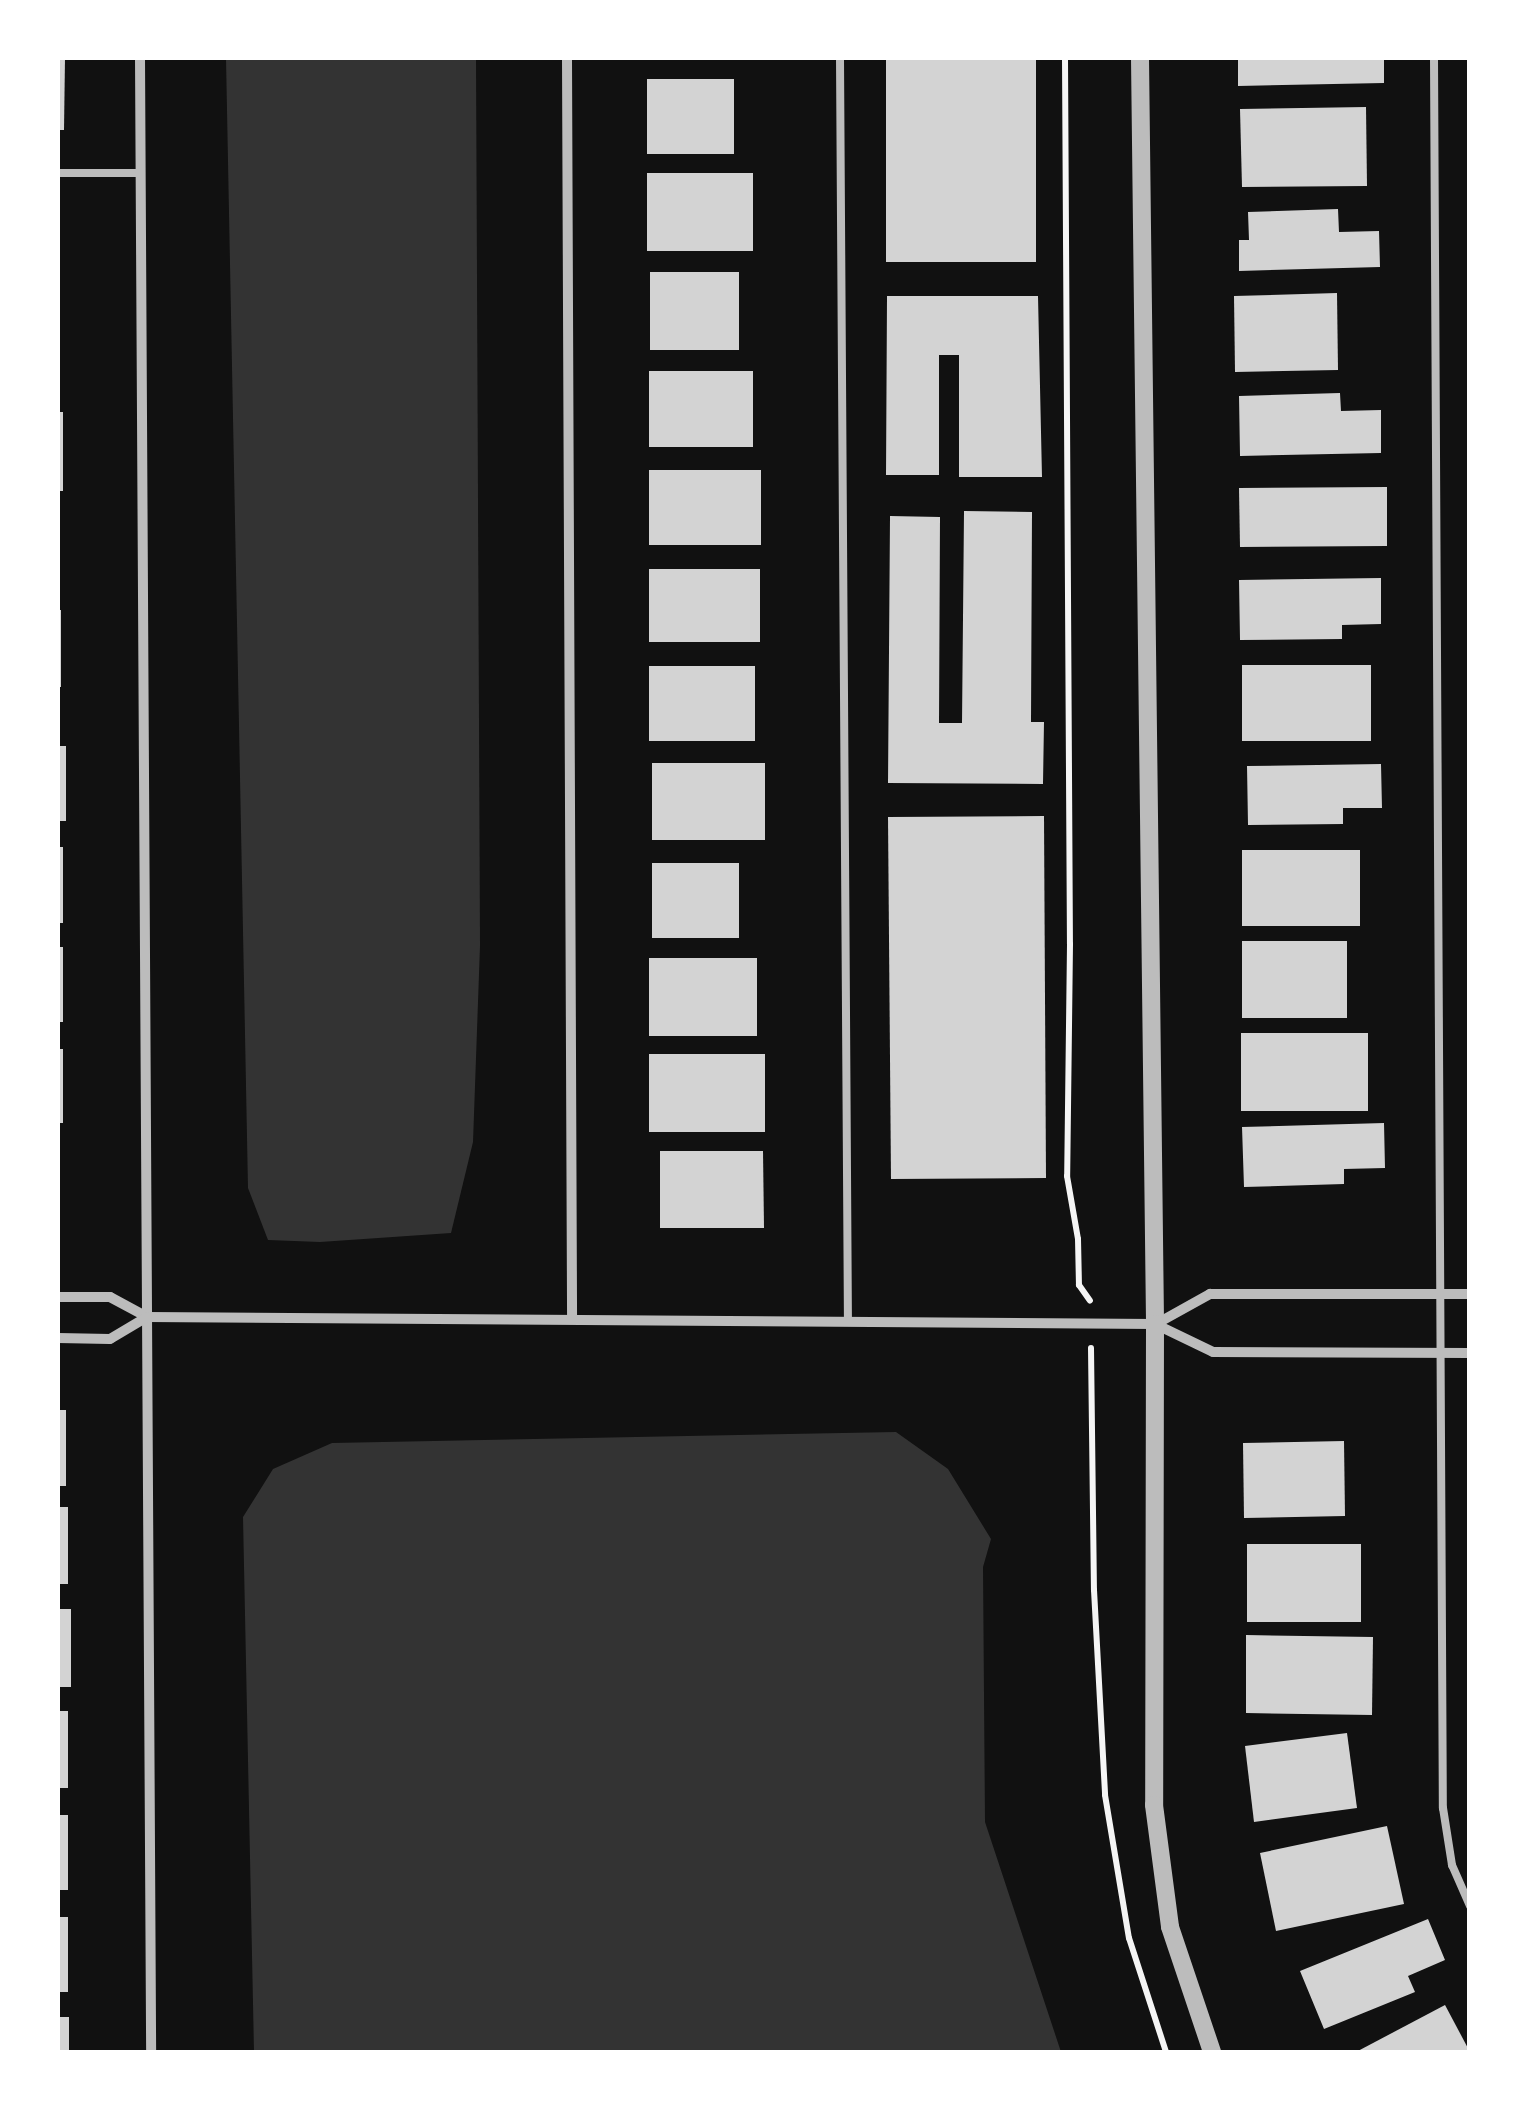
<!DOCTYPE html>
<style>
body{margin:0}
#map{position:relative;width:1527px;height:2110px;overflow:hidden;background:#111;font-family:"DejaVu Sans",sans-serif}
div>[style]{position:absolute}
[style*='--x']{left:calc(var(--x)*1px);top:calc(var(--y)*1px);width:calc(var(--w)*1px);rotate:calc(var(--a)*1deg)}
.water>*{inset:0;background:#333}
.building>*{inset:0;background:#d3d3d3}
.path>*{height:6px;margin:-3px;padding:0 3px;transform-origin:3px;border-radius:3px;background:#f5f5f5}
.service>*{height:8px;margin:-4px;padding:0 4px;transform-origin:4px;border-radius:4px;background:#bcbcbc}
.minor>*{height:10px;margin:-5px;padding:0 5px;transform-origin:5px;border-radius:5px;background:#bcbcbc}
.tertiary>*{height:18px;margin:-9px;padding:0 9px;transform-origin:9px;border-radius:9px;background:#bcbcbc}
span{translate:-50% -50%;white-space:nowrap;text-align:center;line-height:1.15;-webkit-text-stroke:8px #fff;paint-order:stroke}
.frame{position:absolute;inset:0;border:60px solid #fff;pointer-events:none}
</style>
<div id="map">
<div class="water">
<i style="clip-path:polygon(226px 58px,476px 58px,480px 946px,473px 1142px,451px 1233px,320px 1242px,268px 1240px,248px 1188px)"></i>
<i style="clip-path:polygon(896px 1432px,948px 1469px,991px 1539px,983px 1567px,985px 1822px,1061px 2052px,254px 2052px,243px 1517px,273px 1469px,332px 1443px)"></i>
</div>
<div class="building">
<i style="clip-path:polygon(58px 58px,65px 58px,64px 130px,58px 130px)"></i>
<i style="clip-path:polygon(886px 58px,1036px 58px,1036px 262px,886px 262px)"></i>
<i style="clip-path:polygon(1238px 58px,1384px 58px,1384px 83px,1238px 86px)"></i>
<i style="clip-path:polygon(647px 79px,734px 79px,734px 154px,647px 154px)"></i>
<i style="clip-path:polygon(1366px 107px,1367px 186px,1242px 187px,1240px 109px)"></i>
<i style="clip-path:polygon(647px 173px,753px 173px,753px 251px,647px 251px)"></i>
<i style="clip-path:polygon(1338px 209px,1339px 232px,1379px 231px,1380px 267px,1239px 271px,1239px 240px,1249px 240px,1248px 212px)"></i>
<i style="clip-path:polygon(650px 272px,739px 272px,739px 350px,650px 350px)"></i>
<i style="clip-path:polygon(1337px 293px,1338px 370px,1235px 372px,1234px 296px)"></i>
<i style="clip-path:polygon(887px 296px,1038px 296px,1042px 477px,959px 477px,959px 355px,939px 355px,939px 475px,886px 475px)"></i>
<i style="clip-path:polygon(649px 371px,753px 371px,753px 447px,649px 447px)"></i>
<i style="clip-path:polygon(1340px 393px,1341px 411px,1381px 410px,1381px 453px,1240px 456px,1239px 396px)"></i>
<i style="clip-path:polygon(58px 412px,63px 412px,63px 491px,58px 491px)"></i>
<i style="clip-path:polygon(649px 470px,761px 470px,761px 545px,649px 545px)"></i>
<i style="clip-path:polygon(1387px 487px,1387px 546px,1240px 547px,1239px 488px)"></i>
<i style="clip-path:polygon(964px 511px,1032px 512px,1031px 722px,1044px 722px,1043px 784px,888px 783px,890px 516px,940px 517px,939px 723px,962px 723px)"></i>
<i style="clip-path:polygon(649px 569px,760px 569px,760px 642px,649px 642px)"></i>
<i style="clip-path:polygon(1381px 578px,1381px 624px,1342px 625px,1342px 639px,1240px 640px,1239px 580px)"></i>
<i style="clip-path:polygon(58px 610px,61px 610px,61px 687px,58px 687px)"></i>
<i style="clip-path:polygon(1242px 665px,1371px 665px,1371px 741px,1242px 741px)"></i>
<i style="clip-path:polygon(649px 666px,755px 666px,755px 741px,649px 741px)"></i>
<i style="clip-path:polygon(58px 746px,66px 746px,66px 821px,58px 821px)"></i>
<i style="clip-path:polygon(652px 763px,765px 763px,765px 840px,652px 840px)"></i>
<i style="clip-path:polygon(1381px 764px,1382px 808px,1343px 808px,1343px 824px,1248px 825px,1247px 766px)"></i>
<i style="clip-path:polygon(1044px 816px,1046px 1178px,891px 1179px,888px 817px)"></i>
<i style="clip-path:polygon(58px 847px,63px 847px,63px 923px,58px 923px)"></i>
<i style="clip-path:polygon(1242px 850px,1360px 850px,1360px 926px,1242px 926px)"></i>
<i style="clip-path:polygon(652px 863px,739px 863px,739px 938px,652px 938px)"></i>
<i style="clip-path:polygon(1242px 941px,1347px 941px,1347px 1018px,1242px 1018px)"></i>
<i style="clip-path:polygon(58px 947px,63px 947px,63px 1022px,58px 1022px)"></i>
<i style="clip-path:polygon(649px 958px,757px 958px,757px 1036px,649px 1036px)"></i>
<i style="clip-path:polygon(1241px 1033px,1368px 1033px,1368px 1111px,1241px 1111px)"></i>
<i style="clip-path:polygon(58px 1049px,63px 1049px,63px 1123px,58px 1123px)"></i>
<i style="clip-path:polygon(649px 1054px,765px 1054px,765px 1132px,649px 1132px)"></i>
<i style="clip-path:polygon(1384px 1123px,1385px 1168px,1344px 1169px,1344px 1184px,1244px 1187px,1242px 1127px)"></i>
<i style="clip-path:polygon(660px 1151px,763px 1151px,764px 1228px,660px 1228px)"></i>
<i style="clip-path:polygon(58px 1410px,66px 1410px,66px 1486px,58px 1486px)"></i>
<i style="clip-path:polygon(1344px 1441px,1345px 1516px,1244px 1518px,1243px 1443px)"></i>
<i style="clip-path:polygon(58px 1507px,68px 1507px,68px 1584px,58px 1584px)"></i>
<i style="clip-path:polygon(1247px 1544px,1361px 1544px,1361px 1622px,1247px 1622px)"></i>
<i style="clip-path:polygon(58px 1609px,71px 1609px,71px 1687px,58px 1687px)"></i>
<i style="clip-path:polygon(1246px 1635px,1373px 1637px,1372px 1715px,1246px 1713px)"></i>
<i style="clip-path:polygon(58px 1711px,68px 1711px,68px 1788px,58px 1788px)"></i>
<i style="clip-path:polygon(1347px 1733px,1357px 1808px,1254px 1822px,1245px 1746px)"></i>
<i style="clip-path:polygon(58px 1815px,68px 1815px,68px 1890px,58px 1890px)"></i>
<i style="clip-path:polygon(1387px 1826px,1404px 1904px,1276px 1931px,1260px 1853px)"></i>
<i style="clip-path:polygon(58px 1917px,68px 1917px,68px 1992px,58px 1992px)"></i>
<i style="clip-path:polygon(1428px 1919px,1445px 1960px,1408px 1976px,1415px 1992px,1324px 2029px,1300px 1971px)"></i>
<i style="clip-path:polygon(1445px 2005px,1470px 2052px,1356px 2052px)"></i>
<i style="clip-path:polygon(58px 2017px,69px 2017px,69px 2052px,58px 2052px)"></i>
</div>
<div class="path">
<i style="--x:1065;--y:58;--w:886;--a:89.68"></i>
<i style="--x:1070;--y:944;--w:232;--a:90.7"></i>
<i style="--x:1067;--y:1176;--w:64;--a:80.1"></i>
<i style="--x:1078;--y:1239;--w:46;--a:88.8"></i>
<i style="--x:1079;--y:1285;--w:19;--a:55"></i>
<i style="--x:1091;--y:1348;--w:242;--a:89.3"></i>
<i style="--x:1094;--y:1590;--w:205;--a:86.9"></i>
<i style="--x:1105;--y:1795;--w:145;--a:80.5"></i>
<i style="--x:1129;--y:1938;--w:120;--a:72"></i>
</div>
<div class="service">
<i style="--x:840;--y:58;--w:1262;--a:89.64"></i>
<i style="--x:1434;--y:58;--w:1750;--a:89.71"></i>
<i style="--x:1443;--y:1808;--w:58;--a:81"></i>
<i style="--x:1452;--y:1865;--w:45;--a:66.3"></i>
<i style="--x:58;--y:173;--w:83;--a:0"></i>
</div>
<div class="minor">
<i style="--x:140;--y:58;--w:1994;--a:89.68"></i>
<i style="--x:567;--y:58;--w:1259;--a:89.77"></i>
<i style="--x:58;--y:1297;--w:52;--a:0"></i>
<i style="--x:110;--y:1297;--w:42;--a:28.4"></i>
<i style="--x:147;--y:1317;--w:1008;--a:0.4"></i>
<i style="--x:1155;--y:1324;--w:64;--a:25.8"></i>
<i style="--x:1213;--y:1352;--w:257;--a:0.2"></i>
<i style="--x:1156;--y:1324;--w:62;--a:-29.1"></i>
<i style="--x:1210;--y:1294;--w:260;--a:0"></i>
<i style="--x:58;--y:1338;--w:52;--a:1.1"></i>
<i style="--x:110;--y:1339;--w:43;--a:-30.7"></i>
</div>
<div class="tertiary">
<i style="--x:1140;--y:58;--w:1266;--a:89.32"></i>
<i style="--x:1155;--y:1324;--w:481;--a:90.1"></i>
<i style="--x:1154;--y:1805;--w:123;--a:82.5"></i>
<i style="--x:1170;--y:1927;--w:132;--a:71.4"></i>
</div>
<div class="frame"></div>
</div>
